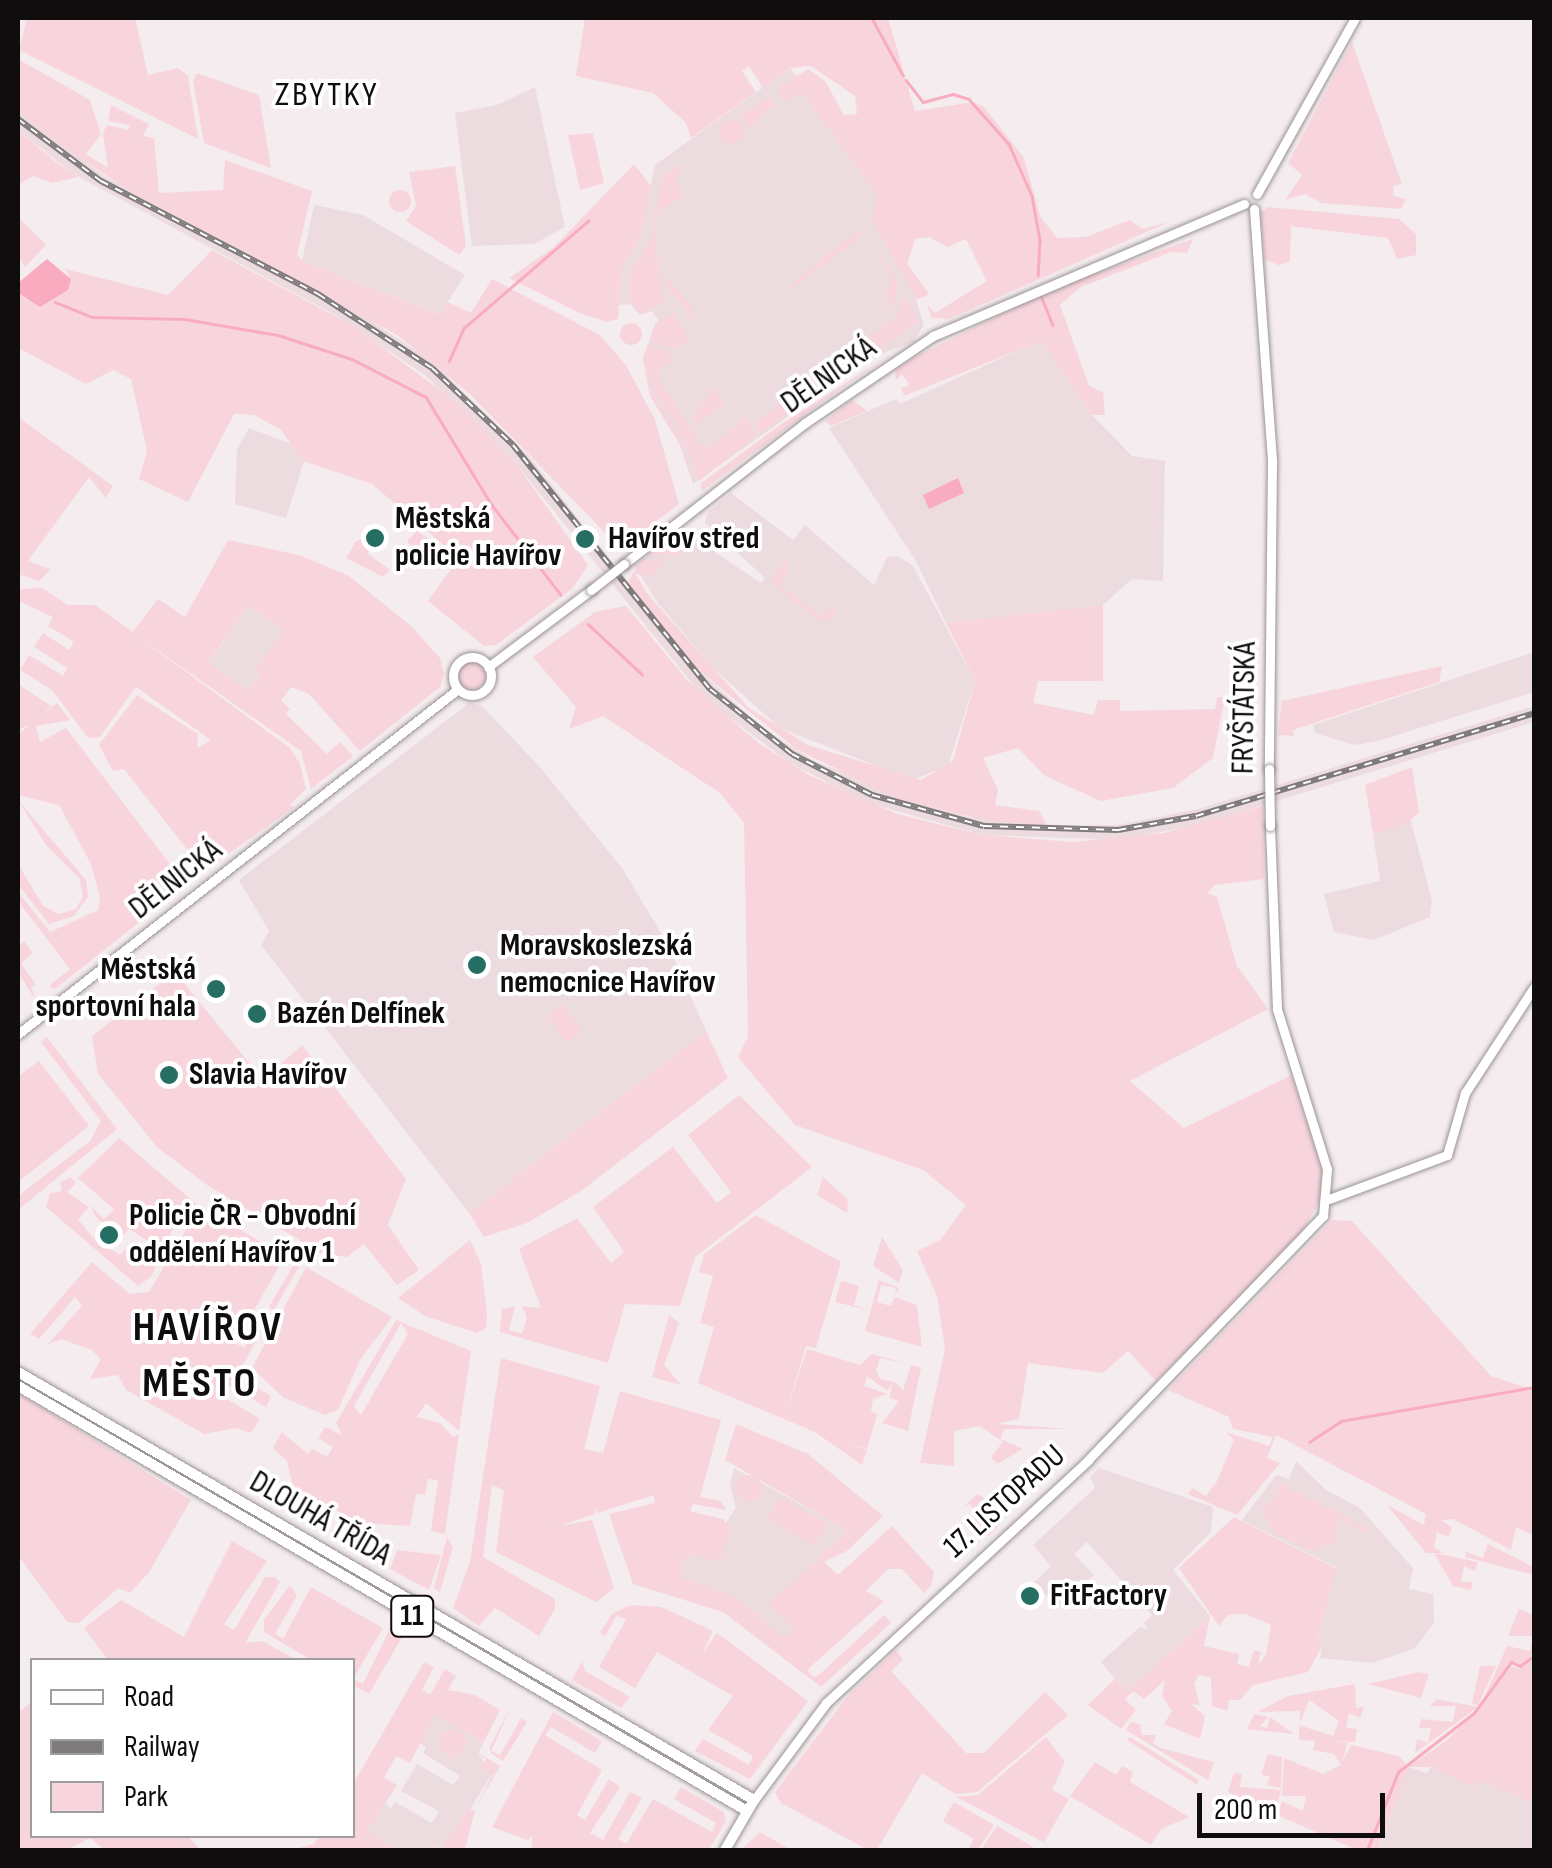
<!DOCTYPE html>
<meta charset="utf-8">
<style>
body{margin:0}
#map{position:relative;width:1552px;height:1868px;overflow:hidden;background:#f4ecee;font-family:"Sofia Sans Condensed",sans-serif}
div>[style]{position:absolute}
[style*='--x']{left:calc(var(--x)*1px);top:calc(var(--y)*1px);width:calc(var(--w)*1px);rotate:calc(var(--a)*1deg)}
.built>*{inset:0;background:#ecdcdf}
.green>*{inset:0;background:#f8d5dd}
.round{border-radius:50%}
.water>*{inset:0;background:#f9acbf}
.stream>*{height:2.5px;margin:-1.25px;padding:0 1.25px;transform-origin:1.25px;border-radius:1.25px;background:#f9acbf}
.roads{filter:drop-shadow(0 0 2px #9a9395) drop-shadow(0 0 2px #9a9395)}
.secondary>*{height:9px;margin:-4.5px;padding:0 4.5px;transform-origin:4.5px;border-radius:4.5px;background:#fff}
.secondary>.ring{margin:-4.5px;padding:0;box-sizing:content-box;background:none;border:9px solid #fff;border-radius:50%}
.primary>*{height:10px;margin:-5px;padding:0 5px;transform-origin:5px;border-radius:5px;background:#fff}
.rail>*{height:6px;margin-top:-3px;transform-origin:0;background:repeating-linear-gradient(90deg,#fff 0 8px,#7f7a7b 0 16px);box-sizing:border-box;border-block:2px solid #7f7a7b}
.bridges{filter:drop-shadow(0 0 2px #9a9395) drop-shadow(0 0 2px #9a9395)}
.secondary-bridge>*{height:9px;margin:-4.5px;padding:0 4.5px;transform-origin:4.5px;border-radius:4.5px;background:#fff}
.dots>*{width:28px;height:28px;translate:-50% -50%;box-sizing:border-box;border:5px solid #fff;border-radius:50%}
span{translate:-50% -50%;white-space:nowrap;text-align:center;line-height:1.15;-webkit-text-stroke:8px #fff;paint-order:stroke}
.shield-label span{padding:2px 8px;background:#fff;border:2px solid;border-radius:8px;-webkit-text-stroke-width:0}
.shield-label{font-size:30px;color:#0f0d0d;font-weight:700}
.street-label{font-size:32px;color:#0f0d0d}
.poi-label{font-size:32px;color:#0f0d0d;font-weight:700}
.left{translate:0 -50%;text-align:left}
.right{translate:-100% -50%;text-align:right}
.neighbourhood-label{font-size:35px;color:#0f0d0d;letter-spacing:2.5px}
.district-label{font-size:42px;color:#0f0d0d;font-weight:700;letter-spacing:2.5px}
.frame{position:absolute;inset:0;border:20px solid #0f0d0d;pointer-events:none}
.legend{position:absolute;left:30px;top:1658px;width:325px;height:180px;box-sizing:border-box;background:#fff;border:2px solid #9f9e9e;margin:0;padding:12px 18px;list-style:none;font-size:30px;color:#0f0d0d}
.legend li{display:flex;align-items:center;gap:20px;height:50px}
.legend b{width:50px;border:2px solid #9f9e9e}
.scale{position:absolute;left:1197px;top:1793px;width:188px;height:45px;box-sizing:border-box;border:5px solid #0f0d0d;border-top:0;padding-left:12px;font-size:30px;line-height:35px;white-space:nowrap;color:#0f0d0d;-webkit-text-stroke:8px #fff;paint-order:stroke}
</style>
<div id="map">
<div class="built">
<i style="clip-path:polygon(790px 68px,859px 154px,887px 208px,924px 325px,913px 342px,870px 358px,693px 484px,681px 443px,652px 395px,643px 358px,658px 320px,652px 311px,640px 315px,630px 304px,619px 305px,622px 268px,640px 239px,655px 165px)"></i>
<i style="clip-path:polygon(535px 87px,565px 227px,534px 244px,472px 246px,455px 113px,497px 105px)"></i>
<i style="clip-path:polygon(18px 110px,104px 176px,343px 302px,434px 363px,529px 456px,697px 669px,765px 730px,816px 762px,964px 816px,1047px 826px,1118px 825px,1198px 809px,1534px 706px,1534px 722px,1202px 824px,1120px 840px,983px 835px,868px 803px,788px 762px,703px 697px,517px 465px,425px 375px,335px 315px,72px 173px,18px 130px)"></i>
<i style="clip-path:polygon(314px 205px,363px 215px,465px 275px,440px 314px,302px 261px)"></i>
<i style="clip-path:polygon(1041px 340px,1092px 415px,1132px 456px,1165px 461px,1163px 581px,1132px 579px,1103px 605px,946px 623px,916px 561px,829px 428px,896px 399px,900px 404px)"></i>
<i style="clip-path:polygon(249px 428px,291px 444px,304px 461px,286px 518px,235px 504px,237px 450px)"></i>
<i style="clip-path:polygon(731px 493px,793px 540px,805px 525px,874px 585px,887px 557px,898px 556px,913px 566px,975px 681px,948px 766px,912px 780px,780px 728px,713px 668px,658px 603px,634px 565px,685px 532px,761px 583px,765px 578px,705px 523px,708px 512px)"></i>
<i style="clip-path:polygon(249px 605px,286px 632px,254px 670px,260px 675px,248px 691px,208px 663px)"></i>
<i style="clip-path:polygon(1534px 652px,1534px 692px,1378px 741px,1354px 745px,1315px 733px,1313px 725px)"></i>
<i style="clip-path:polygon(469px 703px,481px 705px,539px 766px,622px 868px,667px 943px,706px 1031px,469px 1213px,261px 945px,269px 931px,239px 880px)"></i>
<i style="clip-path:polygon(1411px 821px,1432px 901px,1430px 917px,1374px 940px,1334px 932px,1324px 894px,1380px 881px,1373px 834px)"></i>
<i style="clip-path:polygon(1296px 1461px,1326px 1490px,1360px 1508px,1413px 1568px,1409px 1589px,1433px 1594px,1434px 1623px,1414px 1649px,1372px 1663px,1320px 1658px,1322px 1645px,1317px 1643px,1336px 1567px,1242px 1520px,1276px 1475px,1289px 1479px)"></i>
<i style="clip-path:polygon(734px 1468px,849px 1531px,780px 1597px,801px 1625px,782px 1646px,731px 1609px,667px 1581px,681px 1533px,718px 1534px,736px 1508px,730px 1485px)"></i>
<i style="clip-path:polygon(1099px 1468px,1213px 1507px,1211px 1532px,1173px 1570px,1210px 1616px,1126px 1693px,1101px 1662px,1140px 1627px,1149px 1630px,1144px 1623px,1152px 1615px,1087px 1542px,1074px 1554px,1094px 1575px,1058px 1607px,1034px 1583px,1051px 1566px,1033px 1545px,1095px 1488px,1090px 1477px)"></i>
<i style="clip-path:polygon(435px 1714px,484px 1743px,478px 1753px,492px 1774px,447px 1847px,398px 1850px,367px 1832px,383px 1803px,391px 1808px,395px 1802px,432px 1823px,439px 1811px,401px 1791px,417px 1764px,453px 1785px,460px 1776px,423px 1753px,426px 1747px,419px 1743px)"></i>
<i style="clip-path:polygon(1408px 1767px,1427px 1773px,1431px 1767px,1474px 1787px,1478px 1779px,1534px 1803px,1534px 1850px,1379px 1850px)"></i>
</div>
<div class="green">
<i style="clip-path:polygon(27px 18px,135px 18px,148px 75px,178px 68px,188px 76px,198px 139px,19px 50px)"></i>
<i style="clip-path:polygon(585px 18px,888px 18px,915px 111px,973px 102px,984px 107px,1024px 158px,1040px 216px,1057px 238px,1086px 237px,1130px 220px,1142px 229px,1169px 222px,949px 319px,932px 318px,927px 305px,935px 313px,987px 281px,966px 239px,948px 247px,929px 237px,915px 239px,907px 264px,929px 294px,917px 300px,873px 222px,876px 193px,802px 93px,785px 102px,777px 89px,808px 69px,825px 81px,844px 115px,857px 114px,855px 96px,811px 66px,790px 68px,763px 88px,749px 66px,742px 71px,756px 92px,691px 138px,686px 123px,653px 93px,576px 76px)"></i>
<i style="clip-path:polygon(1352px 42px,1402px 184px,1393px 186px,1394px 196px,1406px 199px,1401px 209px,1322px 203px,1305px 194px,1285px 200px,1302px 175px,1288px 163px)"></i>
<i style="clip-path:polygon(18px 59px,90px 100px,101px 134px,86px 154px,108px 168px,103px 133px,107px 125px,128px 130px,130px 125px,108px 121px,111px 105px,149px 124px,143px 136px,154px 138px,159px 193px,223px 190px,225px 160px,312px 191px,297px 255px,302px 261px,439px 314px,448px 302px,471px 313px,492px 279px,600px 335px,626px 365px,655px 420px,679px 504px,629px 542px,611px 539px,469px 393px,397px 335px,128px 190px,47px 136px,18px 110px)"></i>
<i style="clip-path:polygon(197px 73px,259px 95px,271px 168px,204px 143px,193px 81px)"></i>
<i style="clip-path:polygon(769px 98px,774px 105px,749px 128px,739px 116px)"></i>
<i class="round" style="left:719px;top:120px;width:24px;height:24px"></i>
<i style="clip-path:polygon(18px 130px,53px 160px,78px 177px,51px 183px,33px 176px,18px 185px)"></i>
<i style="clip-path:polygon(593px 133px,604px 183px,580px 190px,568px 135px)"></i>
<i style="clip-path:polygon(634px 164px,651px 186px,640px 239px,622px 268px,618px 319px,607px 322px,579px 313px,509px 278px,553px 248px)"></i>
<i style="clip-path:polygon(455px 166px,466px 246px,459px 255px,406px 221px,416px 206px,409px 172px)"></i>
<i style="clip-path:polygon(675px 166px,682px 167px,676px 179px,684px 197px,658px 211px,654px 228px,663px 302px,640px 315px,629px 297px,630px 275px,650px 240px,662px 179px)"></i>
<i class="round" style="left:389px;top:190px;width:22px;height:22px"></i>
<i style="clip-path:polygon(1268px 207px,1399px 219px,1416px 234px,1416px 255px,1397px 259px,1388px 238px,1291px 226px,1290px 262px,1278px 265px,1265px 259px,1260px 213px)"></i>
<i style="clip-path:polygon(18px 217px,46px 245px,25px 267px,18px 255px)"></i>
<i style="clip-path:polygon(863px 227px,857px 241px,786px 292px,794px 281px)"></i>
<i style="clip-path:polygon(870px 236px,898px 284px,892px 311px,885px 293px,892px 282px)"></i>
<i style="clip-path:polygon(1193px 239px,1187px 253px,1171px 252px,1081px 287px,1060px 305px,1089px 386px,1103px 392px,1105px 415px,1092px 415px,1041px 341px,904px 396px,901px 388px,910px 385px,902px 374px,896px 380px,895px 370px,915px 357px,1053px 289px)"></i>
<i style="clip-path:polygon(212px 250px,355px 327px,459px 404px,517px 465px,588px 565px,573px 588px,496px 645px,484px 646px,428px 601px,459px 558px,372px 484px,303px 461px,281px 430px,254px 415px,234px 414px,188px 502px,139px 479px,147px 451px,131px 379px,113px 370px,86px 384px,18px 348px,18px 293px,28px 301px,71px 279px,65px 269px,168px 295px)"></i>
<i style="clip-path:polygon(665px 276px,693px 308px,695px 321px,663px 282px)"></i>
<i style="clip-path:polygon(904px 294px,919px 321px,760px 433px,755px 423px,897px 316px)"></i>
<i style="clip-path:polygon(673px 313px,691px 342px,671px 348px,649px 341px,655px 324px)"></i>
<i class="round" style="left:620px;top:323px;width:22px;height:22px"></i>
<i style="clip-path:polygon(648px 344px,669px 351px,673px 364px,660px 366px,658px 377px,701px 446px,714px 445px,746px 417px,757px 435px,699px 481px,681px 430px,654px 392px,643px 358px)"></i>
<i style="clip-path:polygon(899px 349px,837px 391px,702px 491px,700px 484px,780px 425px)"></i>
<i style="clip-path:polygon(643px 361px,652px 393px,680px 435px,693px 485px,680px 445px,650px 396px)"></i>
<i style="clip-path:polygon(715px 387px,724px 404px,698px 424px,692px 417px)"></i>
<i style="clip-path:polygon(852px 400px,867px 411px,831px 426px,825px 421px)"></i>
<i style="clip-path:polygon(18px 417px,113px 486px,106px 498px,89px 477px,28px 561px,51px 569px,39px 581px,18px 574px)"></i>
<i style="clip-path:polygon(417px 530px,442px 551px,432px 563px,407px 542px)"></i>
<i style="clip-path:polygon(682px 533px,693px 533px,680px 554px,647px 557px)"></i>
<i style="clip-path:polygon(367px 537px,373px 542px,367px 553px,390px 570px,383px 577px,346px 558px,356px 541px)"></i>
<i style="clip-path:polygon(evenodd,228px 540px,299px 555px,349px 576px,411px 626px,440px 658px,444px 674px,440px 687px,360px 751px,309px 694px,291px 687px,281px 701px,290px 709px,286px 714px,327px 754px,340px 742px,353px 756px,311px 789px,301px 751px,133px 633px,290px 748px,300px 764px,306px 789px,290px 805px,295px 807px,204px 871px,124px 769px,113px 771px,99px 745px,137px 695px,198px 734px,197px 748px,211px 740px,136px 687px,100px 737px,88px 738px,52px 690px,20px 670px,29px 655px,63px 676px,67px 668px,34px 647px,43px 633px,69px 650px,74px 642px,48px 626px,53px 617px,18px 601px,18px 589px,42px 588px,68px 605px,95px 605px,133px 632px,158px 599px,185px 617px,228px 540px,249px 605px,285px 631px,254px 669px,260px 675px,248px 691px,208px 662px,249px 605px)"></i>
<i style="clip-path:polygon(666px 558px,652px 576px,635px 574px,650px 597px,749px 708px,808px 745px,921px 780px,953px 761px,975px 681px,946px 623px,1103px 605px,1103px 681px,1038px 681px,1033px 703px,1094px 715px,1098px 700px,1120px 700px,1120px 711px,1215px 709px,1217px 697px,1225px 697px,1213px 758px,1173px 788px,1101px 801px,1045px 776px,1018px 748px,983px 758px,998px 790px,995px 805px,1039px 811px,1047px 826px,985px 820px,901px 800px,796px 749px,697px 669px,627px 583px,641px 561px)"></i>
<i style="clip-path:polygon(785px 561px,790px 565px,781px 586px,821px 616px,835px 606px,834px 618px,821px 622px,770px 582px)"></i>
<i style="clip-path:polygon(626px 606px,686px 679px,757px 742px,809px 775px,897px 814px,983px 835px,1073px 842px,1164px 833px,1263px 806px,1264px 879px,1215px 885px,1207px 893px,1217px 897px,1237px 966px,1268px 1009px,1130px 1081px,1184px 1128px,1291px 1075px,1323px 1173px,1323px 1195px,1296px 1242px,1156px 1381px,1128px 1351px,1103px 1373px,1028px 1363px,1019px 1419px,996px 1424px,1069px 1429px,1004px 1429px,1000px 1439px,1023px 1449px,997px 1464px,991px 1457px,1003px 1442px,980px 1426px,954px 1431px,954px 1466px,920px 1463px,945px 1349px,937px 1296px,917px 1251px,940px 1240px,966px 1205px,923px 1170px,795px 1125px,738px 1057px,748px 1037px,744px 823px,720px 793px,603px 716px,569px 729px,576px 707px,533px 657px,595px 612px)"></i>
<i class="round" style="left:458px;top:661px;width:28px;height:28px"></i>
<i style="clip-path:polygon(1442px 666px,1439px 682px,1293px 730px,1294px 736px,1278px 735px,1282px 701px)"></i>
<i style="clip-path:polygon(18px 684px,51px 706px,42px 715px,57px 703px,70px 720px,36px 726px,40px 742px,66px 728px,186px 885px,55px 989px,49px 986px,70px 969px,18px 901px,18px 892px,50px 932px,98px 910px,100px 897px,91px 864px,59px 805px,18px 795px,18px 734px,30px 725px,18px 730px)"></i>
<i style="clip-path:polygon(1412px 767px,1419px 812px,1406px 825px,1373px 834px,1365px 785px)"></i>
<i style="clip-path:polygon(18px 800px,86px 880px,88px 897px,74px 916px,49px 924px,18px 884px,19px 866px,43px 906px,59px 914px,76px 909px,83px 896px,79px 878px,46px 845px)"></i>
<i style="clip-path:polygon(24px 941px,33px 953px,21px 963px,36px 985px,31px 987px,36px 1001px,18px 972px,18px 947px)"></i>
<i style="clip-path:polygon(175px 972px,263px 1080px,302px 1045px,406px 1179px,388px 1225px,419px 1270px,397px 1285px,364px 1244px,347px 1257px,321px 1253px,207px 1185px,157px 1147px,98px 1074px,92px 1036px)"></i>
<i style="clip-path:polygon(562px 1004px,583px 1031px,567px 1043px,546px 1016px)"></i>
<i style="clip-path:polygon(706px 1031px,728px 1078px,581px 1191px,527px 1223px,484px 1237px,469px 1213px)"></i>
<i style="clip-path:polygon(47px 1037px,117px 1129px,18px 1210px,18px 1196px,90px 1141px,101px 1121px,41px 1042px)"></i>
<i style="clip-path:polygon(39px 1061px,89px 1126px,18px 1182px,18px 1076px)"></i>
<i style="clip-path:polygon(739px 1095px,812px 1167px,695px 1257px,680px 1306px,625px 1304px,608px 1363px,500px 1332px,502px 1309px,515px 1307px,509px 1330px,522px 1334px,527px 1317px,522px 1306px,541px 1308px,519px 1249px,577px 1218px,611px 1263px,624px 1252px,593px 1207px,673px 1147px,717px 1203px,731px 1192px,688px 1135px)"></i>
<i style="clip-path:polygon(119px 1138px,196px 1204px,184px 1223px,176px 1222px,151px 1277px,138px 1286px,46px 1207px,50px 1193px,62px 1191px,60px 1183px,70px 1177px,76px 1183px,67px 1192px,89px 1207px,78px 1219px,93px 1238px,120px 1255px,132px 1242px,146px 1260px,158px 1247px,129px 1229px,120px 1239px,95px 1216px,90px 1205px,104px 1219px,114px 1209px,78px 1178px)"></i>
<i style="clip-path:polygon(823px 1177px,848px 1200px,847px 1213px,817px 1195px)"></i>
<i style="clip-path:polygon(200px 1206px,300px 1265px,274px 1310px,269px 1307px,294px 1264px,281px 1263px,235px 1343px,244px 1348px,262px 1316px,273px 1312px,242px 1366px,226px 1369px,271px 1396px,266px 1407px,222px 1382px,215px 1392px,260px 1419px,251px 1433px,236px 1428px,204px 1434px,126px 1390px,118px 1375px,90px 1379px,101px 1359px,92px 1350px,61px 1339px,48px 1344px,82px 1306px,75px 1297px,39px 1339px,30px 1334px,92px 1262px,130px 1294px,149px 1292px)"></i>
<i style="clip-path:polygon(756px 1215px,841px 1262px,816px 1348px,806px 1346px,786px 1414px,807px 1349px,860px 1365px,872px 1354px,907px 1364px,880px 1358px,876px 1371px,880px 1379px,895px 1382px,903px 1390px,911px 1365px,921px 1368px,908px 1431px,882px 1423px,899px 1401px,889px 1398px,893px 1382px,887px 1391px,867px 1376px,864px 1386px,887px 1394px,873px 1399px,871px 1411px,877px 1414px,867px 1449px,840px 1441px,867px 1450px,862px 1465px,815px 1432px,698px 1383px,714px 1327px,700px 1323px,713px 1276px,699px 1272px,704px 1254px)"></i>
<i style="clip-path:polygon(1332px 1220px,1352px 1221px,1491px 1376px,1534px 1390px,1534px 1536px,1516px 1527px,1511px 1550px,1453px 1519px,1441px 1520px,1452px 1528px,1448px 1537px,1437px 1532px,1434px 1547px,1444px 1553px,1426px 1553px,1387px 1505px,1424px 1525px,1426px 1514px,1276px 1435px,1267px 1458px,1280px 1463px,1237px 1515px,1188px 1494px,1192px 1488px,1206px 1496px,1217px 1481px,1234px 1440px,1226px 1432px,1269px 1446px,1273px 1437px,1233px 1429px,1229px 1417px,1168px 1390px)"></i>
<i style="clip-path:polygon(882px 1237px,903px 1270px,899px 1283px,873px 1266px)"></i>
<i style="clip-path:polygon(470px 1240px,481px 1264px,487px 1312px,486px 1328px,477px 1333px,425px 1316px,398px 1298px)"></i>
<i style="clip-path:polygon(306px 1267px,392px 1317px,360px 1360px,338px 1410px,325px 1415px,284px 1398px,252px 1368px)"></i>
<i style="clip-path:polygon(879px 1280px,899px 1288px,895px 1295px,896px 1288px,881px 1285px,877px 1302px,891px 1306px,894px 1297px,917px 1305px,922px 1347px,865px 1331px)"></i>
<i style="clip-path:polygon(841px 1281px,859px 1286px,854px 1305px,869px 1310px,835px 1302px)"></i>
<i style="clip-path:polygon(669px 1315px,679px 1323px,664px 1365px,681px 1385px,652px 1377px)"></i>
<i style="clip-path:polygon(evenodd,396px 1320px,471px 1351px,459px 1431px,426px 1403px,417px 1417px,440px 1423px,453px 1437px,459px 1434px,445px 1534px,431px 1531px,438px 1480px,428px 1479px,425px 1495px,416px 1494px,410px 1526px,359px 1523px,293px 1486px,287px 1461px,273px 1448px,282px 1432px,308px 1454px,312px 1449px,327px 1457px,333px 1447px,318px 1438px,325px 1427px,342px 1435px,336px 1423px,396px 1320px,401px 1323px,408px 1334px,361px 1415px,354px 1406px,401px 1323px)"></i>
<i style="clip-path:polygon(501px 1358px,600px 1386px,584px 1449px,603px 1453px,620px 1391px,721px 1420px,700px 1497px,721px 1501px,726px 1510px,693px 1504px,690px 1511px,723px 1519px,730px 1530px,720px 1562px,691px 1554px,681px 1564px,681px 1577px,738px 1598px,783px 1638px,795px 1630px,769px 1604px,848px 1531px,725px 1460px,736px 1424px,808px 1454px,883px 1516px,847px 1551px,824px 1562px,838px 1575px,892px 1526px,934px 1572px,932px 1584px,924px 1593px,902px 1569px,888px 1569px,866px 1591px,884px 1601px,807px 1670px,814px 1677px,821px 1673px,884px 1615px,891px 1623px,821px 1687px,723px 1612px,633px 1584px,609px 1514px,655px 1503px,654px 1495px,597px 1513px,594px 1508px,595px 1514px,559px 1526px,592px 1520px,614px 1588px,596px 1602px,496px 1552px,504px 1490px,492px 1485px,483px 1557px,555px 1599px,555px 1609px,539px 1636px,495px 1608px,479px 1626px,453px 1608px,470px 1562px)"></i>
<i style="clip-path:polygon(19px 1377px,209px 1487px,206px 1492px,18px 1382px)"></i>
<i style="clip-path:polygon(18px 1393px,191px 1500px,149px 1572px,130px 1593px,118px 1588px,79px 1623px,67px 1622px,18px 1555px)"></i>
<i class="round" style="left:736px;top:1475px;width:26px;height:26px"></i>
<i style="clip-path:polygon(1277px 1482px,1367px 1528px,1365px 1532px,1338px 1518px,1335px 1542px,1314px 1551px,1275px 1534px,1262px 1511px,1280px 1490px)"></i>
<i style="clip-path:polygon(978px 1494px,988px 1501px,980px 1513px,1002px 1522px,988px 1536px,966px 1527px,978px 1516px,970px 1504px,963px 1507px)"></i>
<i style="clip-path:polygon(780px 1497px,827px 1524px,814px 1546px,767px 1519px)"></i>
<i style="clip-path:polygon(1234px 1517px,1336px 1568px,1317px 1642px,1323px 1644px,1308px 1672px,1253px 1685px,1240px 1700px,1229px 1700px,1227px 1711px,1212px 1706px,1211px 1677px,1199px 1675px,1194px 1684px,1200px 1705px,1191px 1704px,1205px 1716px,1200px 1739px,1164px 1724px,1172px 1711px,1162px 1696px,1165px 1680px,1144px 1699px,1133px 1691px,1125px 1699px,1136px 1710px,1121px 1729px,1088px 1705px,1115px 1679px,1127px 1692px,1210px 1616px,1204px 1646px,1239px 1654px,1237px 1664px,1249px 1667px,1254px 1650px,1261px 1652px,1258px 1665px,1266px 1655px,1271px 1625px,1245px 1614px,1228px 1615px,1219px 1626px,1179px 1568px)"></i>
<i style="clip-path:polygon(447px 1537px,453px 1547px,440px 1592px,434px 1588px)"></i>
<i style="clip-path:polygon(232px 1541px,267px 1561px,224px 1624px,234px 1630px,265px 1577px,275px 1577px,280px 1582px,245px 1643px,262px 1641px,297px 1660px,108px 1660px,84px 1628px,121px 1600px,184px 1637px)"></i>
<i style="clip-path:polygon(1488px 1544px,1534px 1567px,1534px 1575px,1465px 1557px,1466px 1552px,1483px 1558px)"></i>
<i style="clip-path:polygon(397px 1550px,441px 1555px,429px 1590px,390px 1569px)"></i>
<i style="clip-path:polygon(1434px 1553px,1478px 1562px,1475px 1571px,1464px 1566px,1461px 1582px,1473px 1582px,1471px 1590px,1453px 1586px)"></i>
<i style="clip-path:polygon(290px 1585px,297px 1596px,275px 1634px,283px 1639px,311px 1587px,383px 1628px,354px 1677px,352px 1660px,311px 1660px,264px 1632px,264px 1620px)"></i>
<i style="clip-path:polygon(631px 1605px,661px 1607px,705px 1627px,713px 1631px,702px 1654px,717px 1633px,808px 1701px,750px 1779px,695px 1751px,703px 1739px,749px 1765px,753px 1756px,708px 1730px,733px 1696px,657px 1652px,635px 1688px,599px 1667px,626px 1620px,617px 1615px,605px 1636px,600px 1632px,613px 1613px)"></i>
<i style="clip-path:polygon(1519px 1609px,1533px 1615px,1534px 1655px,1520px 1665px,1511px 1661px,1507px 1665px,1520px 1669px,1534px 1659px,1534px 1803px,1479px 1780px,1474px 1788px,1431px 1767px,1409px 1767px,1378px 1850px,1357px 1850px,1277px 1815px,1282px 1801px,1303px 1811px,1306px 1796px,1282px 1796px,1284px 1758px,1323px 1774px,1341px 1765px,1334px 1754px,1313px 1750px,1316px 1738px,1347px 1743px,1343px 1761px,1351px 1745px,1399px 1756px,1408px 1767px,1447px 1740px,1480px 1707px,1507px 1646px,1530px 1651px,1533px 1636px,1508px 1636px)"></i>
<i style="clip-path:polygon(393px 1622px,405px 1632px,369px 1694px,353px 1685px,353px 1679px,363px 1684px)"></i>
<i style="clip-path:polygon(896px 1650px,903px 1660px,891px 1671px,966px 1753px,984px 1753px,1045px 1692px,1068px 1715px,977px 1792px,955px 1794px,922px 1773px,877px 1850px,868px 1850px,781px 1803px,775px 1792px,847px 1697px)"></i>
<i style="clip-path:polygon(582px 1661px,585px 1671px,630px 1697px,621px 1708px,572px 1680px)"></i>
<i style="clip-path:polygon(424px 1662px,434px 1667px,422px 1690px,430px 1695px,445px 1669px,456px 1676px,448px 1690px,475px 1695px,500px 1710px,478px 1753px,500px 1766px,477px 1806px,492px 1775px,481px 1768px,486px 1759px,477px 1754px,483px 1742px,435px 1715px,410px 1763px,396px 1756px,384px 1778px,397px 1785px,367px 1831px,398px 1850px,290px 1850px,314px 1844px,319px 1836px,352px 1836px,353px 1784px)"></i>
<i style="clip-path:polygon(1480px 1666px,1496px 1666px,1478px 1705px,1472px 1704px)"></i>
<i style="clip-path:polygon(1418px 1672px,1429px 1674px,1421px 1698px,1368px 1684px)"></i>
<i style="clip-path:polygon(evenodd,1355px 1684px,1356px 1708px,1364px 1707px,1360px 1718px,1349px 1713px,1346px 1728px,1357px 1729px,1355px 1742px,1299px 1740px,1300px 1711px,1257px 1712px,1288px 1696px,1355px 1684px,1309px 1700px,1339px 1721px,1333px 1736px,1299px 1725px,1309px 1700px)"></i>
<i style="clip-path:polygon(1436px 1699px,1478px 1707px,1415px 1753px,1417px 1739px,1428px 1743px,1431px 1728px,1419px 1728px,1421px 1719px,1453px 1722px,1456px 1706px,1430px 1706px)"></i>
<i style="clip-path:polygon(32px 1701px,32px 1836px,188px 1836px,200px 1850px,105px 1850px,90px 1838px,67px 1850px,18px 1850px,18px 1713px)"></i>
<i style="clip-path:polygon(511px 1707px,491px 1751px,500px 1755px,521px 1718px,527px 1722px,503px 1761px,492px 1754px,489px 1748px)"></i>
<i style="clip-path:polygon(553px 1712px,602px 1741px,595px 1753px,551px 1727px,545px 1735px,602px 1770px,577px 1815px,585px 1820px,609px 1779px,620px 1787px,590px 1833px,603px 1840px,630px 1792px,642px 1798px,618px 1839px,626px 1844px,653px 1799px,712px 1832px,716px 1823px,674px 1799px,681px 1787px,724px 1812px,726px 1821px,709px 1850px,532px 1850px,532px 1835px,528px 1840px,492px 1827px)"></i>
<i style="clip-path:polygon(1254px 1714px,1268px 1717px,1260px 1726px,1267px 1728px,1270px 1717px,1294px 1734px,1247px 1729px)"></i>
<i style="clip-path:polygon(1131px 1722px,1140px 1724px,1142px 1735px,1156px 1735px,1153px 1743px,1160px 1748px,1214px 1762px,1208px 1780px,1126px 1730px)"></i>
<i class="round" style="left:440px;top:1730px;width:26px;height:26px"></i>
<i style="clip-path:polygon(1046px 1737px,1065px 1762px,1052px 1790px,1069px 1799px,1044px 1842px,1059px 1850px,956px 1797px,978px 1795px)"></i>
<i style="clip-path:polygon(1130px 1737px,1199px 1780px,1197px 1785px,1127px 1740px)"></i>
<i style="clip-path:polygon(1268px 1754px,1282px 1757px,1281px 1788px,1267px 1785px,1270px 1777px,1261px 1774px)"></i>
<i style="clip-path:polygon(1095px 1762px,1116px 1775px,1122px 1766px,1133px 1772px,1130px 1782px,1189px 1817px,1161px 1829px,1151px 1845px,1070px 1796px)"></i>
<i style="clip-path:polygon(1234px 1773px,1242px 1774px,1240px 1787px,1281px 1790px,1275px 1814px,1228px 1792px)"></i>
<i style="clip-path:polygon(954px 1802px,994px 1825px,978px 1850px,968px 1850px,974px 1839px,943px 1821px)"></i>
<i style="clip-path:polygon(469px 1809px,475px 1810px,465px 1850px,440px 1850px)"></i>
<i style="clip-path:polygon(997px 1826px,1038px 1850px,981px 1850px)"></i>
<i style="clip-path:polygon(760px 1832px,791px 1850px,741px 1850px)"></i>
</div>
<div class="water">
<i style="clip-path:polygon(47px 259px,71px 279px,68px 290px,40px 307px,18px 293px,18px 283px)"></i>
<i style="clip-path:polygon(958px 478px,964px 493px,929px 509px,923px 495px)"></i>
</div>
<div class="stream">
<i style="--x:872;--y:18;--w:65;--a:61.5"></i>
<i style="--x:906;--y:80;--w:28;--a:52"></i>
<i style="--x:923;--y:102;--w:31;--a:-15"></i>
<i style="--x:953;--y:94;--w:17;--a:17"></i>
<i style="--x:969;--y:99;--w:60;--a:48.4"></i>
<i style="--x:1009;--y:144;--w:57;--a:66.1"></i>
<i style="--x:1032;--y:196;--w:45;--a:79.7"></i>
<i style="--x:1040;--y:240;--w:35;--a:93"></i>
<i style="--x:1042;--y:298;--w:29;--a:68"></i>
<i style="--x:55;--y:302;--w:40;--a:22"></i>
<i style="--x:92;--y:317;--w:93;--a:1.2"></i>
<i style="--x:185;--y:319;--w:94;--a:9.8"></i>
<i style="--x:278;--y:335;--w:78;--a:18"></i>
<i style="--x:352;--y:359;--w:83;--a:27.2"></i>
<i style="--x:426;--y:397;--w:127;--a:58.6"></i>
<i style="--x:492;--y:505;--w:113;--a:52.5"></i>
<i style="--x:449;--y:361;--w:36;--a:-66"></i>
<i style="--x:464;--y:328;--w:164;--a:-40.8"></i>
<i style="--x:588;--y:624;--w:74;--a:42.8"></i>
<i style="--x:1309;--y:1442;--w:38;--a:-33"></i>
<i style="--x:1341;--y:1421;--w:196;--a:-10"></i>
<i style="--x:1367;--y:1850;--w:84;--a:-68.3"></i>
<i style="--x:1398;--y:1772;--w:96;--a:-37.8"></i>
<i style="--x:1474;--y:1713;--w:63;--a:-54"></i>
<i style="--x:1511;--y:1662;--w:10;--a:24"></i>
<i style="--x:1520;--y:1666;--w:17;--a:-36"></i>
</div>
<div class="roads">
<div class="secondary">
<i style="--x:1257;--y:194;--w:201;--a:-60.9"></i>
<i style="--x:1254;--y:209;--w:254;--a:85.9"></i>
<i style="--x:1272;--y:462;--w:307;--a:90.6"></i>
<i style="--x:624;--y:564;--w:229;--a:-37.9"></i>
<i style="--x:805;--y:423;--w:155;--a:-34.2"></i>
<i style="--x:933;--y:336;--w:338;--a:-23"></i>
<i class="ring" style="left:453px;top:657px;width:29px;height:29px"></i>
<i style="--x:488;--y:667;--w:129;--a:-36.8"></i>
<i style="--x:18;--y:1034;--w:559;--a:-38.1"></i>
<i style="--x:1329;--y:1199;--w:126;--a:-20.4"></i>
<i style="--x:1447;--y:1155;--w:65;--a:-73.8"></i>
<i style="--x:1465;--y:1093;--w:126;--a:-56.9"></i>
<i style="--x:754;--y:1800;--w:121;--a:-53.4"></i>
<i style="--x:826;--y:1703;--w:357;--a:-42.8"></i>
<i style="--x:1088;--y:1460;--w:339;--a:-46.1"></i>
<i style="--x:1323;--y:1216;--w:47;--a:-85.1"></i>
<i style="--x:1327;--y:1169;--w:168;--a:-107.4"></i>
<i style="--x:1277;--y:1009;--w:183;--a:-92.2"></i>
</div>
<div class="primary">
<i style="--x:18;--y:1372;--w:851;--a:30.18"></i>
<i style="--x:754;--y:1800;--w:58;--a:120.1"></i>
<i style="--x:18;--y:1386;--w:844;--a:30.24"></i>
</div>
</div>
<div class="rail">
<i style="--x:18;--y:119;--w:104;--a:36.8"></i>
<i style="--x:101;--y:181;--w:245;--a:27.5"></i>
<i style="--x:318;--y:294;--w:136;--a:33"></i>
<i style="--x:432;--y:368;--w:112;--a:43.5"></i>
<i style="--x:513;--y:445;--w:314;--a:51.1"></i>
<i style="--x:710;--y:689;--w:105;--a:38.4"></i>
<i style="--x:792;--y:754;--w:90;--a:27.1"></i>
<i style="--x:872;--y:795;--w:116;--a:15.5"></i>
<i style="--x:984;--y:826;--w:134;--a:1.7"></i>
<i style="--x:1118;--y:830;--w:79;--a:-10.2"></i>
<i style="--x:1196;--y:816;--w:353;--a:-16.9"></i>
</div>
<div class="bridges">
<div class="secondary-bridge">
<i style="--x:591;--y:590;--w:42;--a:-38.2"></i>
<i style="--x:1269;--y:769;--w:57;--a:89"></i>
</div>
</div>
<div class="dots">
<i style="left:375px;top:538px;background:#266d64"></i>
<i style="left:585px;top:539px;background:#266d64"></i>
<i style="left:477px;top:965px;background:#266d64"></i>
<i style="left:216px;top:989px;background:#266d64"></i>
<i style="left:257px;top:1014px;background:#266d64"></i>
<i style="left:169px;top:1075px;background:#266d64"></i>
<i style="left:109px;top:1235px;background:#266d64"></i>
<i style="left:1030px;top:1596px;background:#266d64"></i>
</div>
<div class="shield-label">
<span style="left:412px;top:1616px">11</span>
</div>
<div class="street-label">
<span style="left:829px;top:376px;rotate:-35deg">DĚLNICKÁ</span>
<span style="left:1245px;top:708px;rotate:-89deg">FRYŠTÁTSKÁ</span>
<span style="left:176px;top:880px;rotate:-38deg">DĚLNICKÁ</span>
<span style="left:1005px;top:1502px;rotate:-42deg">17. LISTOPADU</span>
<span style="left:320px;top:1519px;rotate:30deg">DLOUHÁ TŘÍDA</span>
</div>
<div class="poi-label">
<span class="left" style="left:395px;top:538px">Městská<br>policie Havířov</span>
<span class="left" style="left:608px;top:539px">Havířov střed</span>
<span class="left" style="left:500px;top:965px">Moravskoslezská<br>nemocnice Havířov</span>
<span class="right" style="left:196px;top:989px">Městská<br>sportovní hala</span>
<span class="left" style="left:277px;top:1014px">Bazén Delfínek</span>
<span class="left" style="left:189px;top:1075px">Slavia Havířov</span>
<span class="left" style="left:129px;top:1235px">Policie ČR - Obvodní<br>oddělení Havířov 1</span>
<span class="left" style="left:1050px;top:1596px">FitFactory</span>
</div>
<div class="neighbourhood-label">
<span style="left:327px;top:95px">ZBYTKY</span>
</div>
<div class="district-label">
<span style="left:208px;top:1328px">HAVÍŘOV</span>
<span style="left:200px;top:1384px">MĚSTO</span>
</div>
<div class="frame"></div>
<ul class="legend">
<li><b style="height:12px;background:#fff"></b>Road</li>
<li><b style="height:12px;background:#7f7a7b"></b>Railway</li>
<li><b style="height:28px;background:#f8d5dd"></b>Park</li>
</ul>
<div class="scale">200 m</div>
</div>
